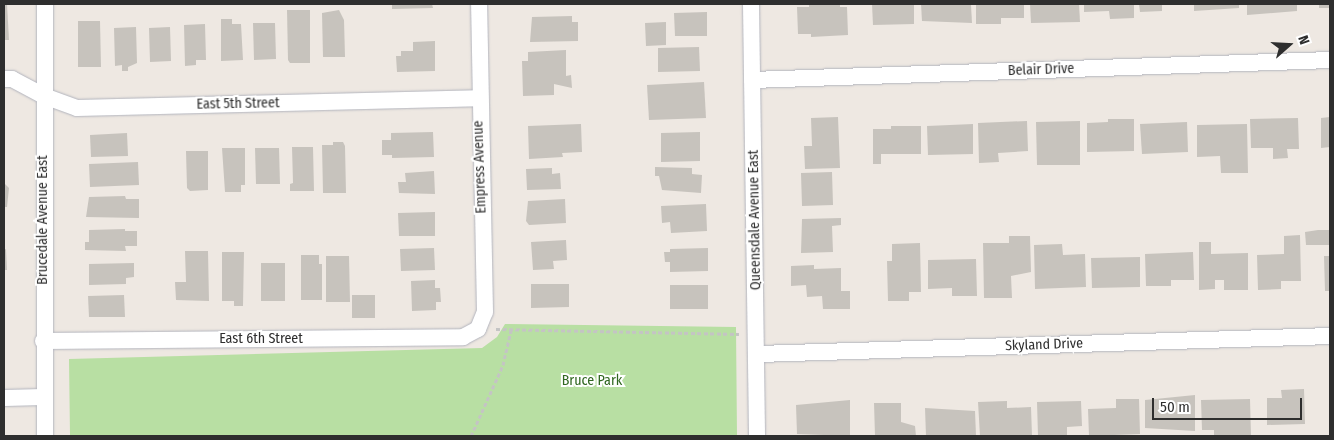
<!DOCTYPE html>
<style>
body{margin:0}
#map{position:relative;width:1334px;height:440px;overflow:hidden;background:#eee8e2;font-family:"Fira Sans Condensed",sans-serif}
div>[style]{position:absolute}
[style*='--x']{left:calc(var(--x)*1px);top:calc(var(--y)*1px);width:calc(var(--w)*1px);rotate:calc(var(--a)*1deg)}
.green>*{inset:0;background:#b8dfa3}
.building>*{inset:0;background:#c7c3bd}
.path>*{height:3px;margin-top:-1.5px;transform-origin:0;background:repeating-linear-gradient(90deg,#c4c4c4 0 4px,transparent 0 6.5px)}
.roads{filter:drop-shadow(0 0 1px #b2b4bd) drop-shadow(0 0 1px #b2b4bd)}
.minor>*{height:16px;margin:-8px;padding:0 8px;transform-origin:8px;border-radius:8px;background:#fff}
span{translate:-50% -50%;white-space:nowrap;text-align:center;line-height:1.15;-webkit-text-stroke:4px #fff;paint-order:stroke}
.street-label{font-size:14px;color:#2e2e2e}
.park-label{font-size:14px;color:#306721}
.frame{position:absolute;inset:0;border:5px solid #2e2e2e;pointer-events:none}
.north{position:absolute;left:1264px;top:20px;width:50px;height:50px;-webkit-text-stroke:4px #fff;paint-order:stroke;rotate:71deg;font-size:14px;font-weight:700;line-height:20px;text-align:center;color:#2e2e2e}
.north::after{content:'';display:block;margin:auto;width:18px;height:22px;background:#2e2e2e;clip-path:polygon(50% 0,100% 100%,50% 72%,0 100%)}
.scale{position:absolute;left:1152px;top:398px;width:150px;height:22px;box-sizing:border-box;border:2px solid #2e2e2e;border-top:0;padding-left:6px;font-size:15px;line-height:18px;white-space:nowrap;color:#2e2e2e;-webkit-text-stroke:4px #fff;paint-order:stroke}
</style>
<div id="map">
<div class="green">
<i style="clip-path:polygon(505px 324px,736px 327px,737px 436px,70px 436px,69px 359px,482px 348px,497px 337px)"></i>
</div>
<div class="building">
<i style="clip-path:polygon(4px 4px,7px 4px,9px 40px,4px 40px)"></i>
<i style="clip-path:polygon(392px 4px,432px 4px,433px 8px,392px 9px)"></i>
<i style="clip-path:polygon(809px 4px,840px 4px,840px 7px,847px 7px,848px 35px,811px 37px,811px 34px,798px 34px,797px 7px,809px 7px)"></i>
<i style="clip-path:polygon(872px 4px,914px 4px,914px 24px,873px 25px)"></i>
<i style="clip-path:polygon(921px 4px,971px 5px,972px 23px,922px 21px)"></i>
<i style="clip-path:polygon(976px 4px,1024px 4px,1024px 18px,1001px 18px,1001px 24px,976px 24px)"></i>
<i style="clip-path:polygon(1030px 4px,1079px 4px,1080px 22px,1031px 23px)"></i>
<i style="clip-path:polygon(1084px 4px,1134px 4px,1134px 18px,1110px 19px,1109px 11px,1084px 12px)"></i>
<i style="clip-path:polygon(1139px 4px,1162px 4px,1162px 11px,1140px 12px)"></i>
<i style="clip-path:polygon(1194px 4px,1239px 4px,1239px 8px,1194px 11px)"></i>
<i style="clip-path:polygon(1247px 4px,1297px 4px,1297px 11px,1247px 15px)"></i>
<i style="clip-path:polygon(1319px 4px,1330px 4px,1330px 8px,1319px 8px)"></i>
<i style="clip-path:polygon(287px 10px,310px 10px,310px 63px,290px 63px,288px 60px)"></i>
<i style="clip-path:polygon(339px 10px,344px 20px,345px 57px,323px 57px,322px 13px)"></i>
<i style="clip-path:polygon(707px 12px,707px 36px,675px 36px,674px 13px)"></i>
<i style="clip-path:polygon(572px 16px,572px 22px,578px 22px,578px 41px,530px 42px,532px 17px)"></i>
<i style="clip-path:polygon(221px 19px,232px 19px,232px 24px,241px 24px,243px 60px,221px 61px)"></i>
<i style="clip-path:polygon(78px 21px,100px 21px,101px 67px,78px 67px)"></i>
<i style="clip-path:polygon(666px 22px,666px 45px,646px 46px,645px 23px)"></i>
<i style="clip-path:polygon(253px 23px,275px 23px,276px 59px,254px 60px)"></i>
<i style="clip-path:polygon(205px 24px,206px 60px,196px 60px,196px 65px,185px 66px,184px 25px)"></i>
<i style="clip-path:polygon(136px 27px,137px 63px,128px 67px,128px 71px,122px 71px,122px 65px,115px 66px,114px 28px)"></i>
<i style="clip-path:polygon(170px 27px,171px 61px,150px 62px,149px 28px)"></i>
<i style="clip-path:polygon(435px 41px,435px 71px,397px 72px,396px 56px,401px 56px,401px 51px,413px 51px,413px 42px)"></i>
<i style="clip-path:polygon(699px 47px,700px 71px,658px 72px,658px 48px)"></i>
<i style="clip-path:polygon(566px 50px,566px 76px,571px 75px,572px 88px,554px 84px,554px 95px,523px 96px,522px 61px,528px 61px,528px 52px)"></i>
<i style="clip-path:polygon(704px 82px,706px 118px,649px 120px,647px 85px)"></i>
<i style="clip-path:polygon(838px 117px,840px 168px,805px 169px,804px 146px,812px 146px,811px 118px)"></i>
<i style="clip-path:polygon(1330px 117px,1330px 147px,1321px 148px,1321px 118px)"></i>
<i style="clip-path:polygon(1298px 118px,1299px 149px,1287px 149px,1288px 158px,1273px 159px,1273px 148px,1251px 148px,1250px 119px)"></i>
<i style="clip-path:polygon(1108px 119px,1134px 119px,1134px 151px,1087px 152px,1087px 123px,1108px 122px)"></i>
<i style="clip-path:polygon(1027px 121px,1028px 151px,998px 153px,999px 162px,979px 163px,978px 123px)"></i>
<i style="clip-path:polygon(1080px 121px,1080px 165px,1037px 165px,1036px 122px)"></i>
<i style="clip-path:polygon(1187px 122px,1188px 152px,1142px 154px,1140px 124px)"></i>
<i style="clip-path:polygon(581px 124px,582px 152px,562px 153px,563px 157px,529px 159px,528px 126px)"></i>
<i style="clip-path:polygon(973px 124px,973px 154px,928px 155px,927px 126px)"></i>
<i style="clip-path:polygon(1247px 124px,1248px 173px,1221px 173px,1220px 156px,1197px 157px,1197px 125px)"></i>
<i style="clip-path:polygon(891px 126px,921px 126px,921px 154px,881px 154px,881px 164px,873px 164px,873px 129px,891px 129px)"></i>
<i style="clip-path:polygon(433px 132px,434px 157px,392px 158px,392px 155px,382px 155px,382px 140px,391px 140px,391px 133px)"></i>
<i style="clip-path:polygon(700px 132px,700px 161px,661px 162px,661px 133px)"></i>
<i style="clip-path:polygon(127px 133px,128px 156px,91px 157px,90px 135px)"></i>
<i style="clip-path:polygon(333px 142px,343px 142px,345px 146px,346px 193px,323px 193px,322px 145px,333px 145px)"></i>
<i style="clip-path:polygon(292px 147px,313px 147px,314px 191px,290px 191px,290px 184px,293px 183px)"></i>
<i style="clip-path:polygon(222px 148px,245px 148px,245px 185px,241px 185px,241px 192px,225px 192px)"></i>
<i style="clip-path:polygon(255px 148px,279px 148px,280px 184px,256px 184px)"></i>
<i style="clip-path:polygon(186px 151px,208px 151px,208px 190px,190px 191px,187px 188px)"></i>
<i style="clip-path:polygon(138px 162px,139px 185px,90px 187px,89px 164px)"></i>
<i style="clip-path:polygon(655px 167px,692px 168px,692px 174px,702px 175px,701px 193px,662px 190px,659px 176px,655px 176px)"></i>
<i style="clip-path:polygon(552px 168px,552px 174px,560px 173px,561px 189px,527px 190px,526px 169px)"></i>
<i style="clip-path:polygon(434px 171px,435px 194px,399px 193px,398px 182px,406px 182px,405px 173px)"></i>
<i style="clip-path:polygon(832px 172px,833px 205px,802px 206px,801px 173px)"></i>
<i style="clip-path:polygon(4px 183px,9px 188px,7px 207px,4px 207px)"></i>
<i style="clip-path:polygon(125px 196px,126px 199px,139px 199px,139px 218px,86px 217px,89px 197px)"></i>
<i style="clip-path:polygon(565px 199px,566px 223px,529px 225px,526px 221px,528px 201px)"></i>
<i style="clip-path:polygon(706px 204px,707px 231px,671px 233px,670px 222px,662px 223px,661px 206px)"></i>
<i style="clip-path:polygon(435px 212px,435px 236px,399px 236px,398px 213px)"></i>
<i style="clip-path:polygon(841px 218px,841px 225px,832px 226px,833px 252px,801px 253px,802px 219px)"></i>
<i style="clip-path:polygon(125px 229px,125px 231px,137px 231px,137px 246px,125px 246px,126px 251px,85px 250px,85px 242px,89px 242px,89px 230px)"></i>
<i style="clip-path:polygon(1318px 230px,1330px 230px,1330px 245px,1306px 245px,1305px 232px)"></i>
<i style="clip-path:polygon(1300px 235px,1301px 281px,1281px 281px,1281px 289px,1258px 290px,1257px 255px,1284px 254px,1284px 236px)"></i>
<i style="clip-path:polygon(1009px 236px,1030px 236px,1031px 272px,1011px 276px,1012px 298px,984px 298px,983px 243px,1009px 243px)"></i>
<i style="clip-path:polygon(566px 240px,567px 260px,553px 261px,554px 269px,533px 270px,531px 242px)"></i>
<i style="clip-path:polygon(1199px 242px,1211px 242px,1211px 254px,1248px 253px,1248px 290px,1224px 290px,1224px 280px,1215px 280px,1215px 289px,1199px 290px)"></i>
<i style="clip-path:polygon(920px 243px,921px 292px,909px 292px,909px 301px,888px 301px,887px 261px,892px 261px,892px 244px)"></i>
<i style="clip-path:polygon(1062px 244px,1063px 255px,1085px 254px,1086px 287px,1035px 289px,1034px 245px)"></i>
<i style="clip-path:polygon(434px 248px,435px 270px,401px 271px,400px 249px)"></i>
<i style="clip-path:polygon(708px 248px,708px 271px,670px 272px,670px 262px,665px 262px,664px 252px,670px 252px,670px 249px)"></i>
<i style="clip-path:polygon(6px 249px,7px 270px,4px 270px,4px 250px)"></i>
<i style="clip-path:polygon(185px 251px,208px 251px,209px 301px,176px 300px,175px 282px,186px 282px)"></i>
<i style="clip-path:polygon(222px 252px,244px 252px,243px 306px,234px 306px,234px 301px,222px 301px)"></i>
<i style="clip-path:polygon(1193px 252px,1194px 280px,1171px 280px,1171px 286px,1146px 286px,1145px 254px)"></i>
<i style="clip-path:polygon(301px 255px,319px 255px,319px 264px,322px 264px,322px 300px,301px 300px)"></i>
<i style="clip-path:polygon(326px 256px,349px 256px,350px 302px,326px 302px)"></i>
<i style="clip-path:polygon(1324px 256px,1330px 256px,1330px 291px,1325px 291px)"></i>
<i style="clip-path:polygon(1140px 257px,1140px 287px,1092px 288px,1091px 258px)"></i>
<i style="clip-path:polygon(976px 259px,977px 296px,952px 296px,952px 288px,928px 289px,928px 260px)"></i>
<i style="clip-path:polygon(134px 263px,134px 277px,126px 278px,126px 284px,89px 285px,89px 264px)"></i>
<i style="clip-path:polygon(261px 263px,285px 263px,285px 301px,261px 301px)"></i>
<i style="clip-path:polygon(814px 265px,814px 269px,841px 268px,841px 291px,850px 291px,850px 309px,823px 309px,822px 296px,807px 297px,806px 285px,791px 286px,791px 266px)"></i>
<i style="clip-path:polygon(435px 280px,435px 288px,440px 288px,441px 302px,436px 302px,436px 310px,412px 311px,411px 281px)"></i>
<i style="clip-path:polygon(531px 284px,569px 284px,569px 307px,531px 308px)"></i>
<i style="clip-path:polygon(670px 285px,708px 285px,708px 309px,670px 309px)"></i>
<i style="clip-path:polygon(124px 295px,125px 317px,89px 317px,88px 296px)"></i>
<i style="clip-path:polygon(352px 295px,375px 295px,375px 318px,352px 318px)"></i>
<i style="clip-path:polygon(1304px 389px,1305px 424px,1267px 425px,1267px 398px,1282px 398px,1281px 390px)"></i>
<i style="clip-path:polygon(1195px 395px,1195px 431px,1145px 428px,1145px 400px)"></i>
<i style="clip-path:polygon(1116px 399px,1139px 399px,1140px 434px,1089px 436px,1088px 409px,1116px 408px)"></i>
<i style="clip-path:polygon(1250px 399px,1251px 436px,1214px 436px,1214px 430px,1202px 430px,1201px 400px)"></i>
<i style="clip-path:polygon(850px 400px,850px 436px,797px 434px,796px 405px)"></i>
<i style="clip-path:polygon(1007px 401px,1007px 408px,1031px 407px,1032px 436px,980px 436px,978px 402px)"></i>
<i style="clip-path:polygon(1081px 401px,1082px 426px,1067px 427px,1067px 436px,1038px 436px,1037px 402px)"></i>
<i style="clip-path:polygon(874px 403px,901px 403px,901px 422px,915px 426px,916px 436px,875px 436px)"></i>
<i style="clip-path:polygon(925px 408px,975px 411px,976px 436px,926px 436px)"></i>
</div>
<div class="path">
<i style="--x:496;--y:329;--w:243;--a:1.2"></i>
<i style="--x:471;--y:436;--w:78;--a:-65.7"></i>
<i style="--x:503;--y:365;--w:36;--a:-77"></i>
</div>
<div class="roads">
<div class="minor">
<i style="--x:751;--y:4;--w:432;--a:89.2"></i>
<i style="--x:4;--y:79;--w:8;--a:0"></i>
<i style="--x:12;--y:79;--w:36;--a:28"></i>
<i style="--x:44;--y:96;--w:35;--a:20"></i>
<i style="--x:77;--y:108;--w:401;--a:-1.4"></i>
<i style="--x:752;--y:80;--w:578;--a:-1.98"></i>
<i style="--x:43;--y:341;--w:420;--a:-0.5"></i>
<i style="--x:463;--y:337;--w:17;--a:-28"></i>
<i style="--x:478;--y:329;--w:18;--a:-68"></i>
<i style="--x:485;--y:312;--w:308;--a:-91.1"></i>
<i style="--x:758;--y:354;--w:572;--a:-1.8"></i>
<i style="--x:4;--y:398;--w:40;--a:-1.4"></i>
<i style="--x:45;--y:436;--w:432;--a:-90"></i>
</div>
</div>
<div class="street-label">
<span style="left:1041px;top:70px;rotate:-2deg">Belair Drive</span>
<span style="left:238px;top:104px;rotate:-1deg">East 5th Street</span>
<span style="left:480px;top:167px;rotate:-92deg">Empress Avenue</span>
<span style="left:43px;top:220px;rotate:-90deg">Brucedale Avenue East</span>
<span style="left:755px;top:220px;rotate:-91deg">Queensdale Avenue East</span>
<span style="left:261px;top:339px">East 6th Street</span>
<span style="left:1044px;top:345px;rotate:-2deg">Skyland Drive</span>
</div>
<div class="park-label">
<span style="left:592px;top:381px">Bruce Park</span>
</div>
<div class="frame"></div>
<div class="north">N</div>
<div class="scale">50 m</div>
</div>
